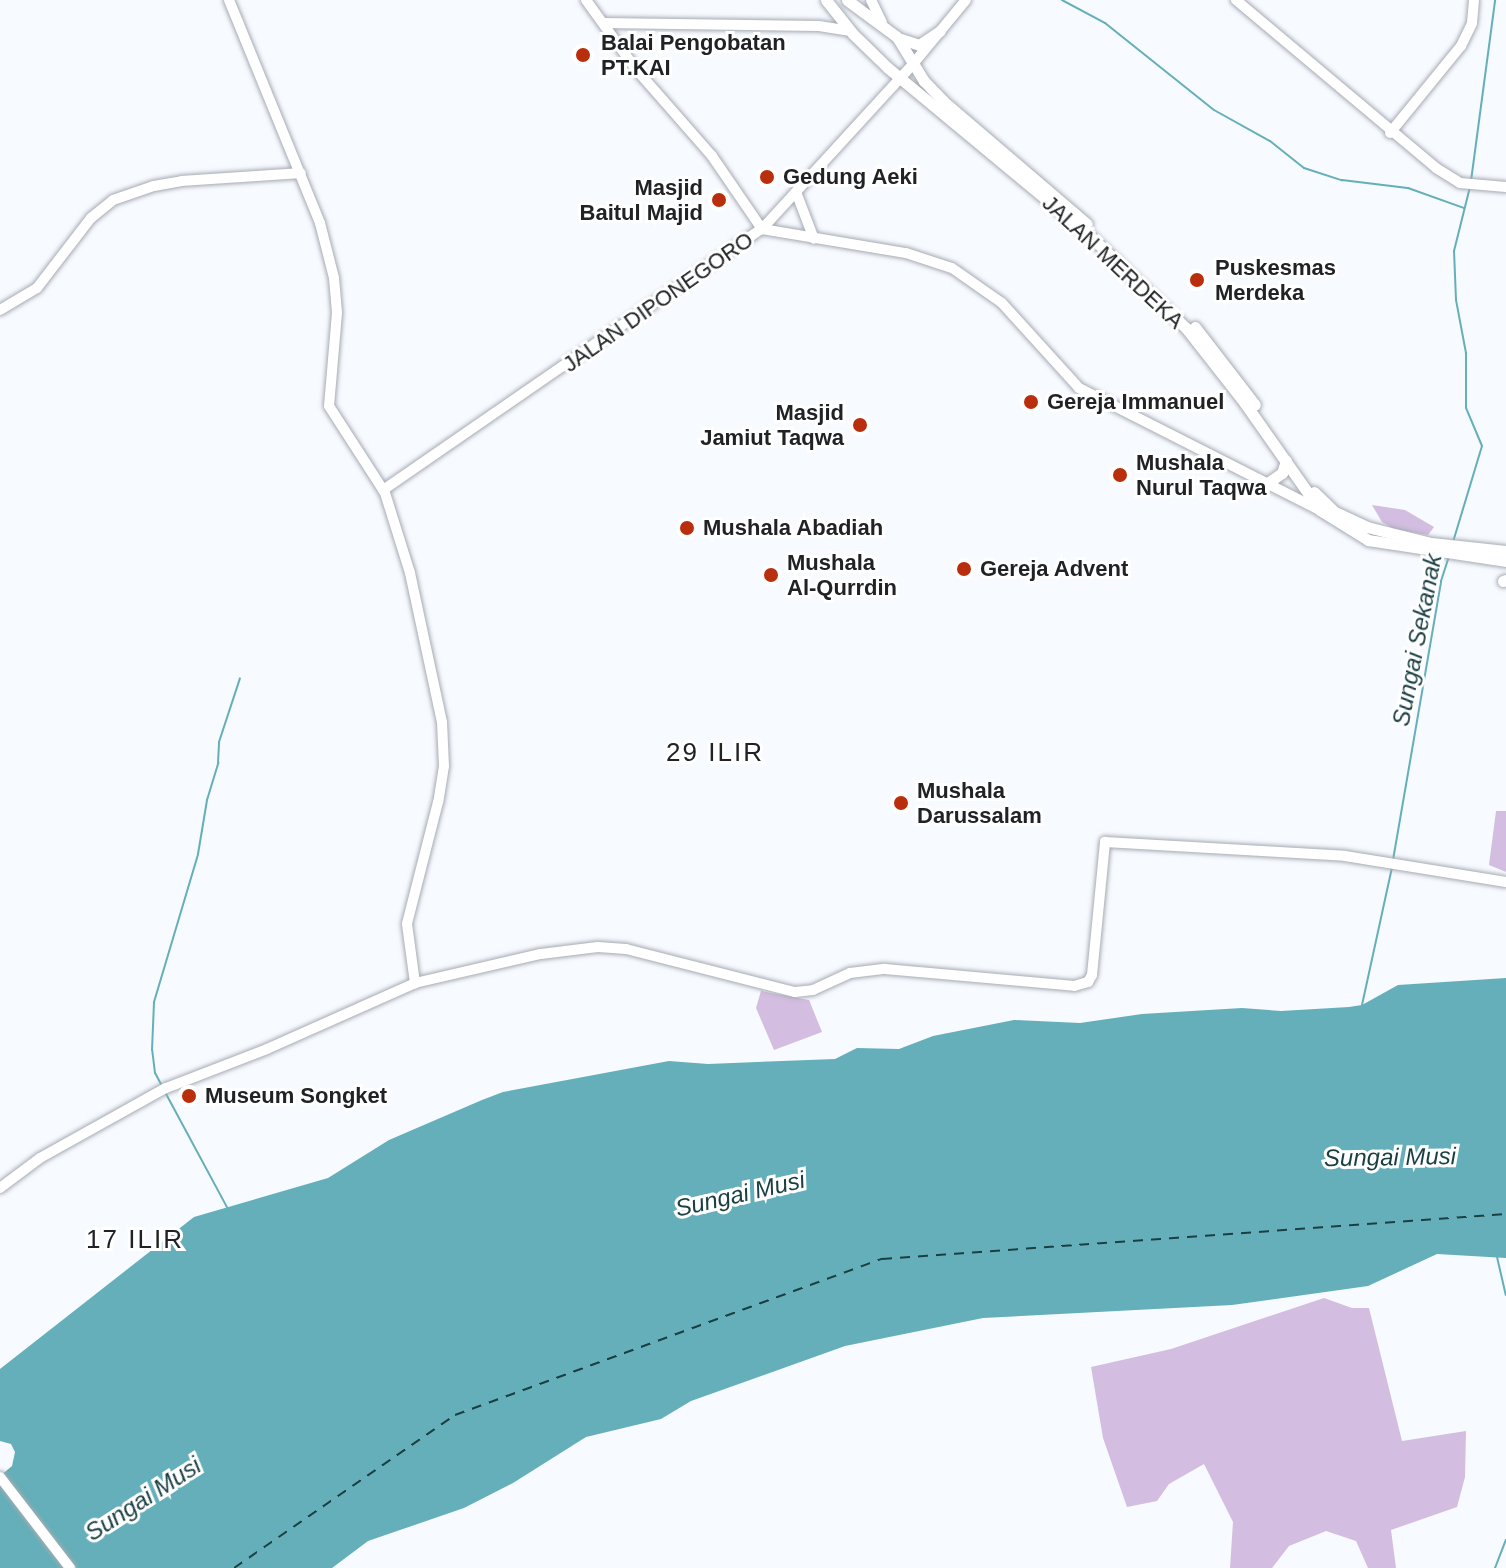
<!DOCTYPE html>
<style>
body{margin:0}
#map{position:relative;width:1506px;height:1568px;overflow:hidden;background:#f7faff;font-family:Arial,sans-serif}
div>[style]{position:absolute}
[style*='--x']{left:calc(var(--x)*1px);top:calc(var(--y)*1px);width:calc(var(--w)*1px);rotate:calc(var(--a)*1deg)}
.green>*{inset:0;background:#d3bde0}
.water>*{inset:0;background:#64afb9}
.stream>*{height:2px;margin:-1px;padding:0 1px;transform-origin:1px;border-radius:1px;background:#64afb9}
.ferry>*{height:2px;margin-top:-1px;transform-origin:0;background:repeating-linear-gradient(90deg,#1a3f43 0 10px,transparent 0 18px)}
.roads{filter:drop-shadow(0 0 2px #a6abb3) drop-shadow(0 0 2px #a6abb3)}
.secondary>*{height:10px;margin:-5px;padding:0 5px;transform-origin:5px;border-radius:5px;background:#fff}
.primary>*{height:11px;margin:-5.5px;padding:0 5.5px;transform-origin:5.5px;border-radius:5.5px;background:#fff}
.dots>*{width:22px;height:22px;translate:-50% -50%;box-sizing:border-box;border:4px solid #fff;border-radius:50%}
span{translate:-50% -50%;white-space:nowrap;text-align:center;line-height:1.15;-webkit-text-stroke:6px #fff;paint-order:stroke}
.poi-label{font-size:22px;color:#202225;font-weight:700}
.left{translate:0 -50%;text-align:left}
.right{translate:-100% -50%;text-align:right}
.street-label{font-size:22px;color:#202225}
.water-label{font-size:24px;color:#1a3f43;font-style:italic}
.quarter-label{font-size:26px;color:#202225;letter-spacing:2px}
</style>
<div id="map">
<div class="green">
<i style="clip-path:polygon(1372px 505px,1405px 510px,1434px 527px,1428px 535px,1394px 529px,1382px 522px)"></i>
<i style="clip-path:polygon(1496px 811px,1506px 811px,1506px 872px,1489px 865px)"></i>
<i style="clip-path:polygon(761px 991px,809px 1000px,822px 1032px,774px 1050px,756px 1008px)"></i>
<i style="clip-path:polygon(1324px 1298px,1352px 1308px,1369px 1308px,1402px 1441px,1466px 1431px,1465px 1477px,1457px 1507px,1391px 1530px,1396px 1568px,1368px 1568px,1356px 1541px,1326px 1531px,1289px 1546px,1272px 1568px,1230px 1568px,1233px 1522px,1204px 1464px,1169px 1484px,1157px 1501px,1127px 1507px,1103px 1438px,1091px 1367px,1171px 1349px)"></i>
</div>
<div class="water">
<i style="clip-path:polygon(1506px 978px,1506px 1258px,1437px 1254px,1368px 1286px,1232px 1305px,983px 1318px,845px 1346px,691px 1401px,661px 1419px,586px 1437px,513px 1483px,464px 1508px,368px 1541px,332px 1568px,0 1568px,0 1476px,12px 1466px,15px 1452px,11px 1444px,0 1441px,0 1369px,194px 1217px,328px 1178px,389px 1140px,482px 1100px,503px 1092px,669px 1061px,708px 1064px,835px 1059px,857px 1048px,899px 1049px,933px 1036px,1014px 1020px,1080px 1023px,1142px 1014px,1242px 1008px,1281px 1011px,1349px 1007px,1362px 1005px,1398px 985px)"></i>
</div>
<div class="stream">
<i style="--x:1062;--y:0;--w:49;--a:28.1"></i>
<i style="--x:1105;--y:23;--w:139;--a:38.6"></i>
<i style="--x:1214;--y:110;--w:64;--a:29"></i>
<i style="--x:1270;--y:141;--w:43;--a:38.5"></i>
<i style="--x:1304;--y:168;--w:40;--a:18"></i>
<i style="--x:1342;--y:180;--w:66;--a:6.9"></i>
<i style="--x:1408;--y:188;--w:59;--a:19.7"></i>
<i style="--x:1471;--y:181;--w:183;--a:-82.4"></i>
<i style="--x:1453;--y:542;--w:100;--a:-73.2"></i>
<i style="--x:1482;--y:446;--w:41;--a:-112.8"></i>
<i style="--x:1466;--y:408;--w:55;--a:-90"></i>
<i style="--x:1466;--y:353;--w:54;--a:-100.7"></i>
<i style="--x:1456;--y:300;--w:49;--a:-92.3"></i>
<i style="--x:1454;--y:251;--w:66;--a:-76"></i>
<i style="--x:1393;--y:860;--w:283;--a:-80.2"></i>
<i style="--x:1441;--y:581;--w:26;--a:-72"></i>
<i style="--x:1362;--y:1005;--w:141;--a:-77.7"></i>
<i style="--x:162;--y:1086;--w:15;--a:-118"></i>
<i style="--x:155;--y:1073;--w:23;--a:-97"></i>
<i style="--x:152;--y:1050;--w:48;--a:-87.6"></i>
<i style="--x:154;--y:1002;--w:154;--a:-73.4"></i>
<i style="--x:198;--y:854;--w:55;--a:-80.5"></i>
<i style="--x:207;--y:800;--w:39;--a:-73"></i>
<i style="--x:218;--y:763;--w:21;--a:-87"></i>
<i style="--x:219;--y:742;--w:67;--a:-71.8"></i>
<i style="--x:165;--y:1092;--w:133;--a:61.7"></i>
<i style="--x:1497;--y:1257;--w:39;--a:77"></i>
<i style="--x:1495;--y:1568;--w:30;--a:-69"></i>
</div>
<div class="ferry">
<i style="--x:234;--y:1568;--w:269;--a:-34.7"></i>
<i style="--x:455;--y:1415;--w:455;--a:-20.1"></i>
<i style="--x:882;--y:1259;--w:626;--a:-4.12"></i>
</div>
<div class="roads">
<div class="secondary">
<i style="--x:229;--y:0;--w:241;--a:67.8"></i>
<i style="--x:320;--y:223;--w:57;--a:75.7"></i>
<i style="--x:334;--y:278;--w:35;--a:85"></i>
<i style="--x:337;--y:313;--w:93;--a:94.9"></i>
<i style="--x:329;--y:406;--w:103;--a:57.2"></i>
<i style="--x:385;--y:493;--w:84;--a:72.6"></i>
<i style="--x:410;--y:573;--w:152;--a:77.9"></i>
<i style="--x:442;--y:722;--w:44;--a:87.4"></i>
<i style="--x:444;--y:766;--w:36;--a:99"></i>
<i style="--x:438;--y:802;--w:126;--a:104.3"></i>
<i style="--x:407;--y:924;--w:60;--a:82.3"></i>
<i style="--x:586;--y:0;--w:84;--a:54.2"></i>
<i style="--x:635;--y:68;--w:117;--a:48.8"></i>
<i style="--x:712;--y:156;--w:88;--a:55.6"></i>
<i style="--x:762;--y:229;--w:146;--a:9.5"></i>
<i style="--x:906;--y:253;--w:48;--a:18.1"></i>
<i style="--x:952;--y:268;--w:61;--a:35"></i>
<i style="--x:1002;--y:303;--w:115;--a:47.8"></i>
<i style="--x:1079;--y:388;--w:268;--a:26.9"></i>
<i style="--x:871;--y:0;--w:25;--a:64"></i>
<i style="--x:1236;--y:0;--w:261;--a:40"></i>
<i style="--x:1436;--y:168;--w:28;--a:32"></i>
<i style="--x:1460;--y:183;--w:46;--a:5"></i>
<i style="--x:604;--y:23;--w:215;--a:0.8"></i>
<i style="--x:819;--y:26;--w:32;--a:9"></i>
<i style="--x:1390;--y:133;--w:112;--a:-50.8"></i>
<i style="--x:1461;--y:46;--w:25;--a:-64"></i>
<i style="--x:1472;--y:23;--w:23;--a:-85"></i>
<i style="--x:796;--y:192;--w:50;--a:69"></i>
<i style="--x:0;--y:310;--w:43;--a:-30.7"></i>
<i style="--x:37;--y:288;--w:88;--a:-52.4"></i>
<i style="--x:91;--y:218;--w:28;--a:-39"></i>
<i style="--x:113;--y:200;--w:43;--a:-18.9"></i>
<i style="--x:154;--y:186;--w:28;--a:-10"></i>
<i style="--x:182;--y:181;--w:119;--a:-3.8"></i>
<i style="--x:383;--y:490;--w:460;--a:-34.6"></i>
<i style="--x:762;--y:229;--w:224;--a:-47.5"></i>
<i style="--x:913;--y:64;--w:83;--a:-50.4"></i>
<i style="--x:0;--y:1188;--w:50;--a:-36.9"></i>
<i style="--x:40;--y:1158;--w:144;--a:-29.1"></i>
<i style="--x:166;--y:1088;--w:108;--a:-21.1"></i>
<i style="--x:267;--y:1049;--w:162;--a:-24"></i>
<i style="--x:415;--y:983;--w:129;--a:-13"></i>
<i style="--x:541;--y:954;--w:57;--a:-7"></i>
<i style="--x:598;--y:947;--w:28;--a:4"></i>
<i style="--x:626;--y:949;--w:174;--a:14.3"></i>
<i style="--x:795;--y:992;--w:18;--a:-6"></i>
<i style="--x:813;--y:990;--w:41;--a:-24.7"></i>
<i style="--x:850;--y:973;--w:35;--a:-7"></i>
<i style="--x:885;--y:969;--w:190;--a:5.1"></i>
<i style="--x:1074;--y:986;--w:15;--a:-16"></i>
<i style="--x:1088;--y:982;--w:8;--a:-60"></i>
<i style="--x:1092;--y:975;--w:134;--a:-84.4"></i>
<i style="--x:1105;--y:842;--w:240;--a:3.3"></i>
<i style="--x:1345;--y:856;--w:163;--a:9.2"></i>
<i style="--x:0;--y:1477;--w:115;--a:52.4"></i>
</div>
<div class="primary">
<i style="--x:826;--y:0;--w:43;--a:51.5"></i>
<i style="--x:853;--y:34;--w:49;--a:44.2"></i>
<i style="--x:888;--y:68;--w:260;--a:39.7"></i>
<i style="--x:1088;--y:234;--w:136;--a:43.8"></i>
<i style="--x:1186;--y:328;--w:94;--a:51.9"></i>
<i style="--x:1244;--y:402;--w:132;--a:54.9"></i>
<i style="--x:1320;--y:510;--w:57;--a:32"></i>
<i style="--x:1368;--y:540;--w:140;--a:8.7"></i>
<i style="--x:847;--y:0;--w:62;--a:36.5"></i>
<i style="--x:897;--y:37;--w:52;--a:58.5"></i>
<i style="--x:924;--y:81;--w:28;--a:46"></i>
<i style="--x:943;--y:101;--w:189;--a:40.5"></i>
<i style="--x:901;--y:39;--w:19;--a:18"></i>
<i style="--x:919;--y:45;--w:25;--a:-34"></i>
<i style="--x:1195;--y:327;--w:98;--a:52.4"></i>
<i style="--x:1269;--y:482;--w:16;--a:-35"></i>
<i style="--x:1282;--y:473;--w:13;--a:-72"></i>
<i style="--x:1314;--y:492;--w:29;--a:44"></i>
<i style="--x:1335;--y:512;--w:35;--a:25"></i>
<i style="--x:1367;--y:527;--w:66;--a:14"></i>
<i style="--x:1431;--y:543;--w:75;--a:6.1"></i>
<i style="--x:1503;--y:581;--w:3;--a:-18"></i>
</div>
</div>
<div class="dots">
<i style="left:583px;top:55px;background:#b92f0e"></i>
<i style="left:767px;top:177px;background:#b92f0e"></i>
<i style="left:719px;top:200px;background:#b92f0e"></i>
<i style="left:1197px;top:280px;background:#b92f0e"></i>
<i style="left:1031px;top:402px;background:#b92f0e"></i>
<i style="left:860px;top:425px;background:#b92f0e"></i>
<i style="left:1120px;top:475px;background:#b92f0e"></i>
<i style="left:687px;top:528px;background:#b92f0e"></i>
<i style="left:964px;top:569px;background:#b92f0e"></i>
<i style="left:771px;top:575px;background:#b92f0e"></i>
<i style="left:901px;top:803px;background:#b92f0e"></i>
<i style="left:189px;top:1096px;background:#b92f0e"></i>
</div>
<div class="poi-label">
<span class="left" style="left:601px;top:55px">Balai Pengobatan<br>PT.KAI</span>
<span class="left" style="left:783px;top:177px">Gedung Aeki</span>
<span class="right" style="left:703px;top:200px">Masjid<br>Baitul Majid</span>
<span class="left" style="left:1215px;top:280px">Puskesmas<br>Merdeka</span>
<span class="left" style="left:1047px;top:402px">Gereja Immanuel</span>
<span class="right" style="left:844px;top:425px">Masjid<br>Jamiut Taqwa</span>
<span class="left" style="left:1136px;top:475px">Mushala<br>Nurul Taqwa</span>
<span class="left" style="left:703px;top:528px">Mushala Abadiah</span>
<span class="left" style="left:787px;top:575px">Mushala<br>Al-Qurrdin</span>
<span class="left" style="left:980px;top:569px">Gereja Advent</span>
<span class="left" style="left:917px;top:803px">Mushala<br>Darussalam</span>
<span class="left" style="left:205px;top:1096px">Museum Songket</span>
</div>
<div class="street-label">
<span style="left:1113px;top:262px;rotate:43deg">JALAN MERDEKA</span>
<span style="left:658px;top:302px;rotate:-35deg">JALAN DIPONEGORO</span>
</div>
<div class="water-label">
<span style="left:1417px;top:640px;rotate:-79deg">Sungai Sekanak</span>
<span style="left:1390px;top:1157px;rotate:-1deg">Sungai Musi</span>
<span style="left:740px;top:1194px;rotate:-13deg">Sungai Musi</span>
<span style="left:143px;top:1499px;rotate:-33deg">Sungai Musi</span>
</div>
<div class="quarter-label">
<span style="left:715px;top:753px">29 ILIR</span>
<span style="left:135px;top:1240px">17 ILIR</span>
</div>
</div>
